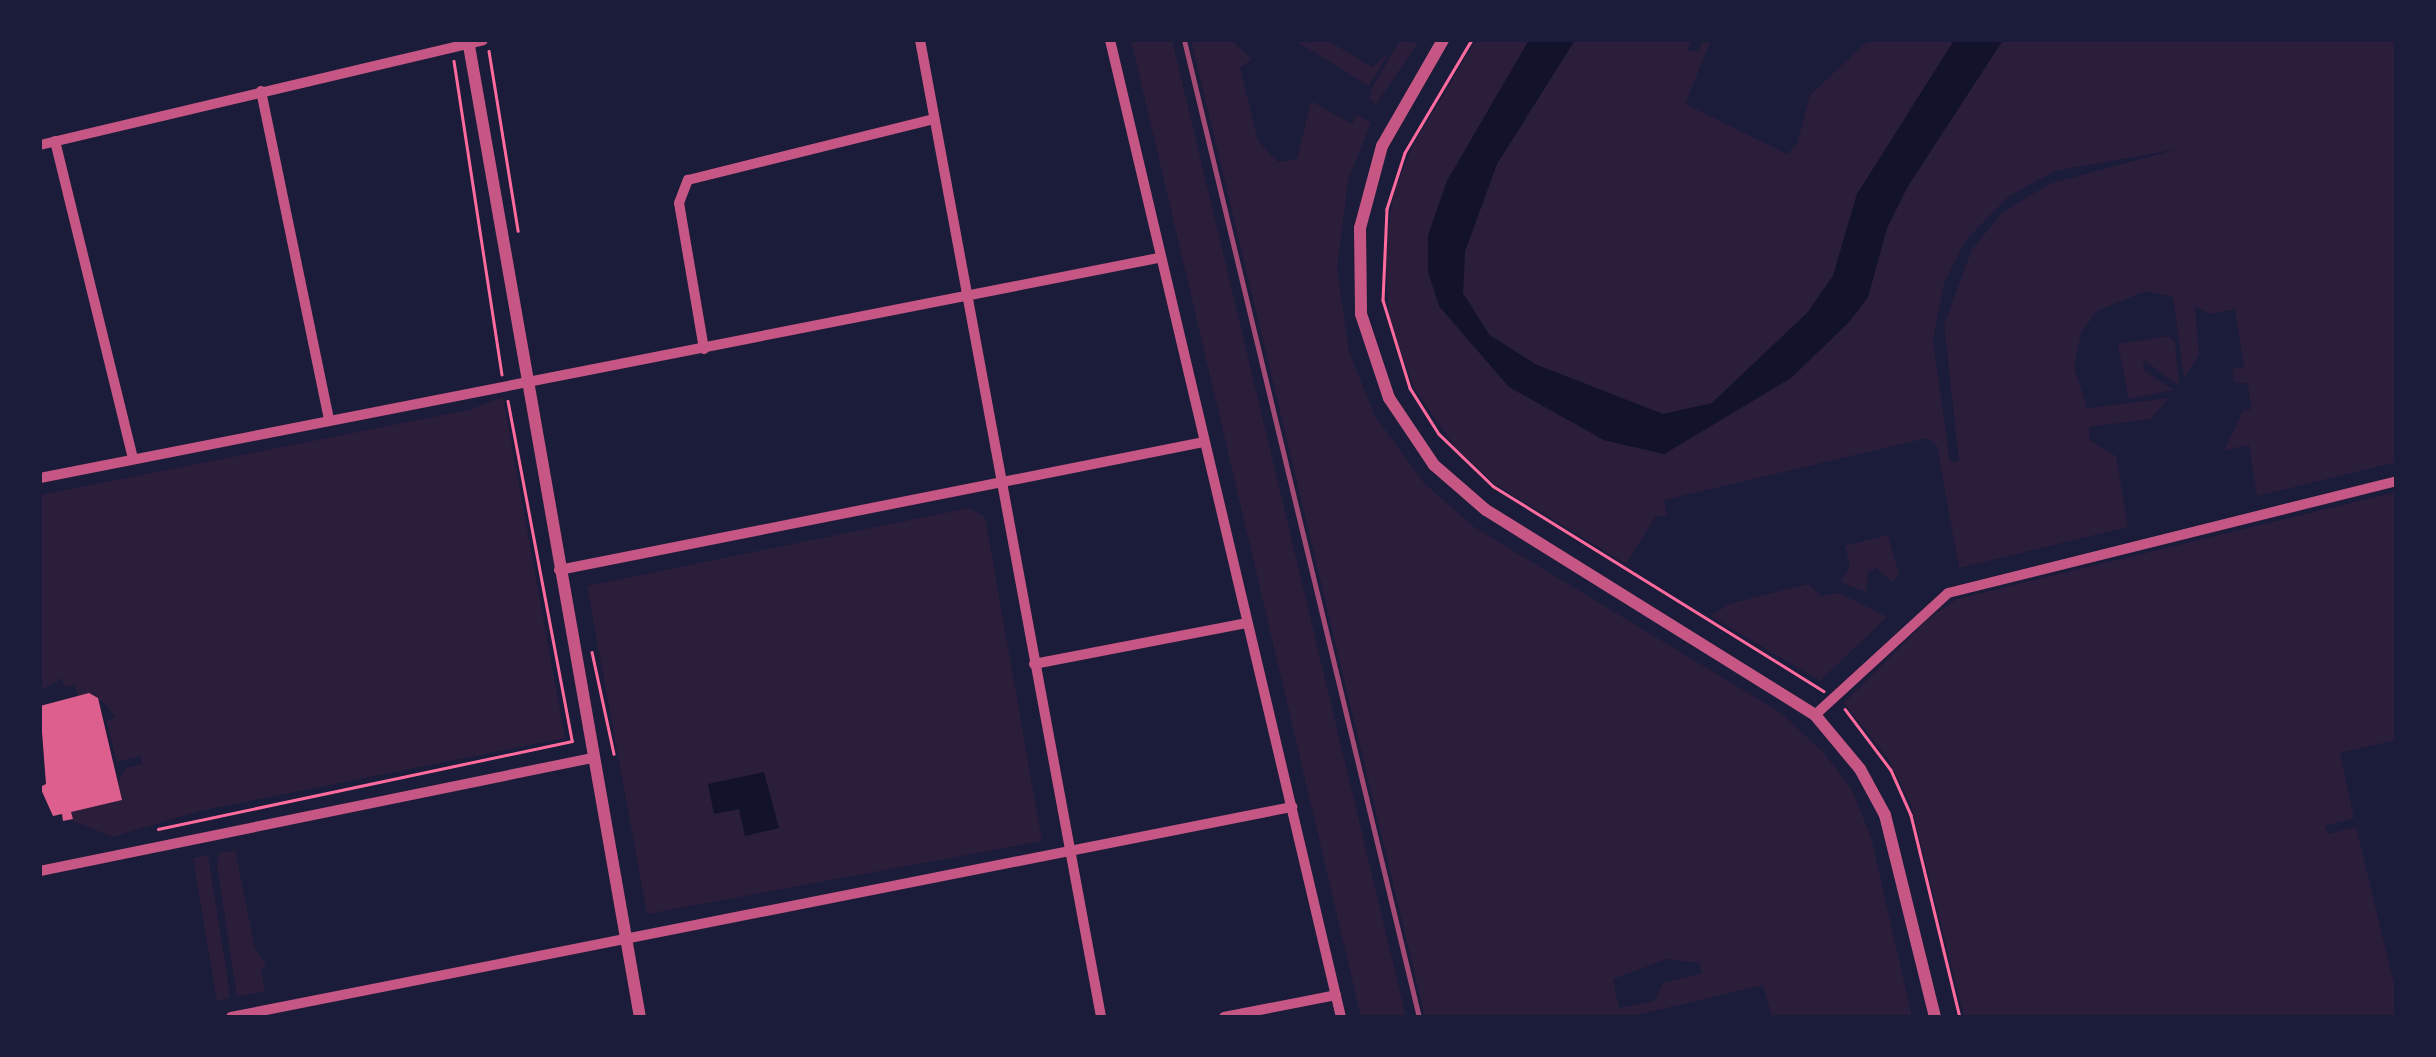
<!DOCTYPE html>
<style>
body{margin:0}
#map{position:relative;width:2436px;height:1057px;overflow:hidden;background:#1b1b3a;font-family:"IBM Plex Sans",sans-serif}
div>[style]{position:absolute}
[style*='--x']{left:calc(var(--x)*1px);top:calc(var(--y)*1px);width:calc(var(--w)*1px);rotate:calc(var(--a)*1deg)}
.green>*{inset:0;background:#2a1e3b}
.water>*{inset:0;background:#12122b}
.building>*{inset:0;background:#dd5f8e}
.path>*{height:2.5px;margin:-1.25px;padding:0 1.25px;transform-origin:1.25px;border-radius:1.25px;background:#ff6b9d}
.minor>*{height:10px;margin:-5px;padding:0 5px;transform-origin:5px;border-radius:5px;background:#c65784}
.tertiary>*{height:12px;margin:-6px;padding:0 6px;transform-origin:6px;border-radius:6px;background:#c65784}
.rail>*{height:5px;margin:-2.5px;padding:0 2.5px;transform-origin:2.5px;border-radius:2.5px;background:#a44b75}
span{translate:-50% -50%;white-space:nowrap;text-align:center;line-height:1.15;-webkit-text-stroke:10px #1b1b3a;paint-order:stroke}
.frame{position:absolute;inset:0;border:42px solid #1b1b3a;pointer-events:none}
</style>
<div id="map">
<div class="green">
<i style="clip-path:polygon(1131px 40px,1172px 40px,1406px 1017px,1361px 1017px)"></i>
<i style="clip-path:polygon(evenodd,1191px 40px,1231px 40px,1252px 59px,1240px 68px,1258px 141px,1278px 162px,1297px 159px,1311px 101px,1352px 124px,1357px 114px,1371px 123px,1348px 180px,1337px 268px,1349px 352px,1375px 416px,1424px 483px,1474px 527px,1781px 713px,1824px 753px,1852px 790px,1871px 837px,1912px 1017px,1772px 1017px,1763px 985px,1629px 1017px,1425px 1017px,1191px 40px,1667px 959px,1700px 963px,1702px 973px,1663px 983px,1654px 1001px,1619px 1008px,1613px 979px,1667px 959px)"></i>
<i style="clip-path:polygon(1294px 40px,1327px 40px,1372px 67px,1389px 52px,1369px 86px)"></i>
<i style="clip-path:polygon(1400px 40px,1420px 40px,1376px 104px,1369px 99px,1372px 88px)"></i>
<i style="clip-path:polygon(evenodd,1476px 40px,1529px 40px,1447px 181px,1428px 236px,1439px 306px,1509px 387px,1604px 440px,1664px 454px,1791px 378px,1849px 322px,1868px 297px,1887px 228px,1908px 186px,2003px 40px,2396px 40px,2396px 462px,2257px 496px,2249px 445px,2224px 450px,2243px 411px,2251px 409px,2248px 384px,2234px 382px,2232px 369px,2244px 367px,2235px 309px,2211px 314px,2195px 307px,2199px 355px,2184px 378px,2173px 297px,2146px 291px,2097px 311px,2081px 333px,2074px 367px,2087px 408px,2169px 398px,2151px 419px,2089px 427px,2089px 440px,2116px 456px,2128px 527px,1959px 568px,1937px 446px,1927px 438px,1664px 500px,1667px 515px,1655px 517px,1626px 564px,1495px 484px,1455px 447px,1414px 388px,1389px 319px,1385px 243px,1395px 189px,1411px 149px,1476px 40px,2178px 149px,2049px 184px,2002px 213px,1972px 249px,1944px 325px,1959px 461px,1950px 462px,1933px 340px,1944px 283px,1966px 240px,2009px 196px,2055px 171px,2178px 149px)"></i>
<i style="clip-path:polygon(1575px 40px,1691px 40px,1687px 51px,1698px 51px,1703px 40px,1711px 40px,1685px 104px,1787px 154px,1797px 144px,1810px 95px,1869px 40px,1955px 40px,1857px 194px,1833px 276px,1807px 313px,1712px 403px,1692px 411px,1663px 414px,1614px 399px,1535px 364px,1490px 335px,1463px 293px,1465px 251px,1497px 164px)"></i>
<i style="clip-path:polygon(2168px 336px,2175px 341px,2179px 386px,2144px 360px,2143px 370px,2174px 390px,2129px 399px,2118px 344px)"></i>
<i style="clip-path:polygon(503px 397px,565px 738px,199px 811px,113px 837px,73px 821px,71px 812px,121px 800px,118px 782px,126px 768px,142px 764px,141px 756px,117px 762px,106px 721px,116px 717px,102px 701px,78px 696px,75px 685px,64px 687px,62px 678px,40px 691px,40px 495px,469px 410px)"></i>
<i style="clip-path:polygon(2396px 492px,2396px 740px,2340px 753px,2354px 818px,2325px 826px,2328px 834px,2356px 827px,2396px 992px,2396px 1017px,1964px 1017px,1911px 805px,1889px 760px,1844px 703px,1928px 619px,1957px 599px)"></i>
<i style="clip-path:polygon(969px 508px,985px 517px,1042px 841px,647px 914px,587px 586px)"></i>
<i style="clip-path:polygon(1888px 535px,1899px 574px,1893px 582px,1876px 568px,1868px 572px,1866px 592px,1840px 582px,1850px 567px,1845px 546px)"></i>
<i style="clip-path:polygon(1808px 584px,1821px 596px,1839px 593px,1887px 617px,1820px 681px,1711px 616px,1729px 604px)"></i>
<i style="clip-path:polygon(235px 850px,255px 948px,266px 965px,261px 972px,265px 991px,237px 997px,217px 865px,219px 853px)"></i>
<i style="clip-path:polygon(208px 855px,229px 988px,229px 998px,217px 1001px,193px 858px)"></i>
</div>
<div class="water">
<i style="clip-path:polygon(1529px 40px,1575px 40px,1497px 164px,1465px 251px,1463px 293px,1489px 335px,1535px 364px,1663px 414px,1712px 403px,1807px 313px,1833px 276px,1857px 194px,1953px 42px,2003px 40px,1908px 186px,1887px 228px,1868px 297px,1849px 322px,1791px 378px,1664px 454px,1604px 440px,1509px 387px,1439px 306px,1428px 272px,1428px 236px,1447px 181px)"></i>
<i style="clip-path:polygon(764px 772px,779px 828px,745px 836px,739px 809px,714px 814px,708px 784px)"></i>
</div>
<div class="building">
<i style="clip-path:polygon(89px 693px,98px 698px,122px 800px,71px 812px,73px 819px,63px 821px,62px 814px,53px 816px,40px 787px,46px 784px,40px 706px)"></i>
</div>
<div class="path">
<i style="--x:1472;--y:40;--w:131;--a:120.7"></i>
<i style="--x:1405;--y:153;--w:59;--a:107.8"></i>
<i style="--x:1387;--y:209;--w:91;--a:92.5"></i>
<i style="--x:1383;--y:300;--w:92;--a:72.9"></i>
<i style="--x:1410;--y:388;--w:54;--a:57.8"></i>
<i style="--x:1439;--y:434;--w:75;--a:43.9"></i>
<i style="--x:1493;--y:486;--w:389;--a:31.8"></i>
<i style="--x:489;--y:51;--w:182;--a:80.8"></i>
<i style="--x:454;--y:61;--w:317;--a:81.3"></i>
<i style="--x:508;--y:401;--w:346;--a:79.3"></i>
<i style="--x:592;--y:652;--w:104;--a:77.8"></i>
<i style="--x:1845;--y:709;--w:76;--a:53"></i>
<i style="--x:1891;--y:770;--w:49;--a:66"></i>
<i style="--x:1911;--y:815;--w:208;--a:76.4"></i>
<i style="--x:158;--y:829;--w:423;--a:-12"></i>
</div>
<div class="minor">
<i style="--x:920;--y:40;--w:994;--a:79.5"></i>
<i style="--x:1110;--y:40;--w:1004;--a:76.7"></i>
<i style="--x:261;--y:91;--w:335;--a:78.3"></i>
<i style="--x:55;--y:141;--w:327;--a:76.2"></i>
<i style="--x:40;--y:145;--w:455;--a:-13.3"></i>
<i style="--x:704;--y:349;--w:148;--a:-99.7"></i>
<i style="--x:679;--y:203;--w:25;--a:-69"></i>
<i style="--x:688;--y:180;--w:253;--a:-13.9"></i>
<i style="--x:40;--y:478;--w:1139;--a:-11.13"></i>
<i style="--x:559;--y:570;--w:658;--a:-11.22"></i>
<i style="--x:1034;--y:664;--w:216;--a:-10.9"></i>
<i style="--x:1815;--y:715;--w:180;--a:-42.5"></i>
<i style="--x:1948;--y:593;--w:462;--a:-14"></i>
<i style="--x:40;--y:871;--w:563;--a:-11.57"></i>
<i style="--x:231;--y:1017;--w:1082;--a:-11.2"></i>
<i style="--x:1224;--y:1017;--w:114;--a:-11.1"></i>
</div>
<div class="tertiary">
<i style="--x:468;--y:40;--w:992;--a:80.02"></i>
<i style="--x:1443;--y:40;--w:122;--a:119.9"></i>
<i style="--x:1382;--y:146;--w:85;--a:105"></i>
<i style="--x:1360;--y:228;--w:86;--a:89.3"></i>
<i style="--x:1361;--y:314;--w:89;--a:71.6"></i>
<i style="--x:1389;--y:398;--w:81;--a:56.1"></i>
<i style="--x:1434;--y:465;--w:69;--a:40.9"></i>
<i style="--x:1486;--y:510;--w:388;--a:31.9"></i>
<i style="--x:1815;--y:715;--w:70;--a:50.2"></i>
<i style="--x:1860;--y:769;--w:52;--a:61.5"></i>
<i style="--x:1885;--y:815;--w:208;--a:76.1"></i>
</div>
<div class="rail">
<i style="--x:1184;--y:40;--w:1005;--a:76.48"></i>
</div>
<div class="frame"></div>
</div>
